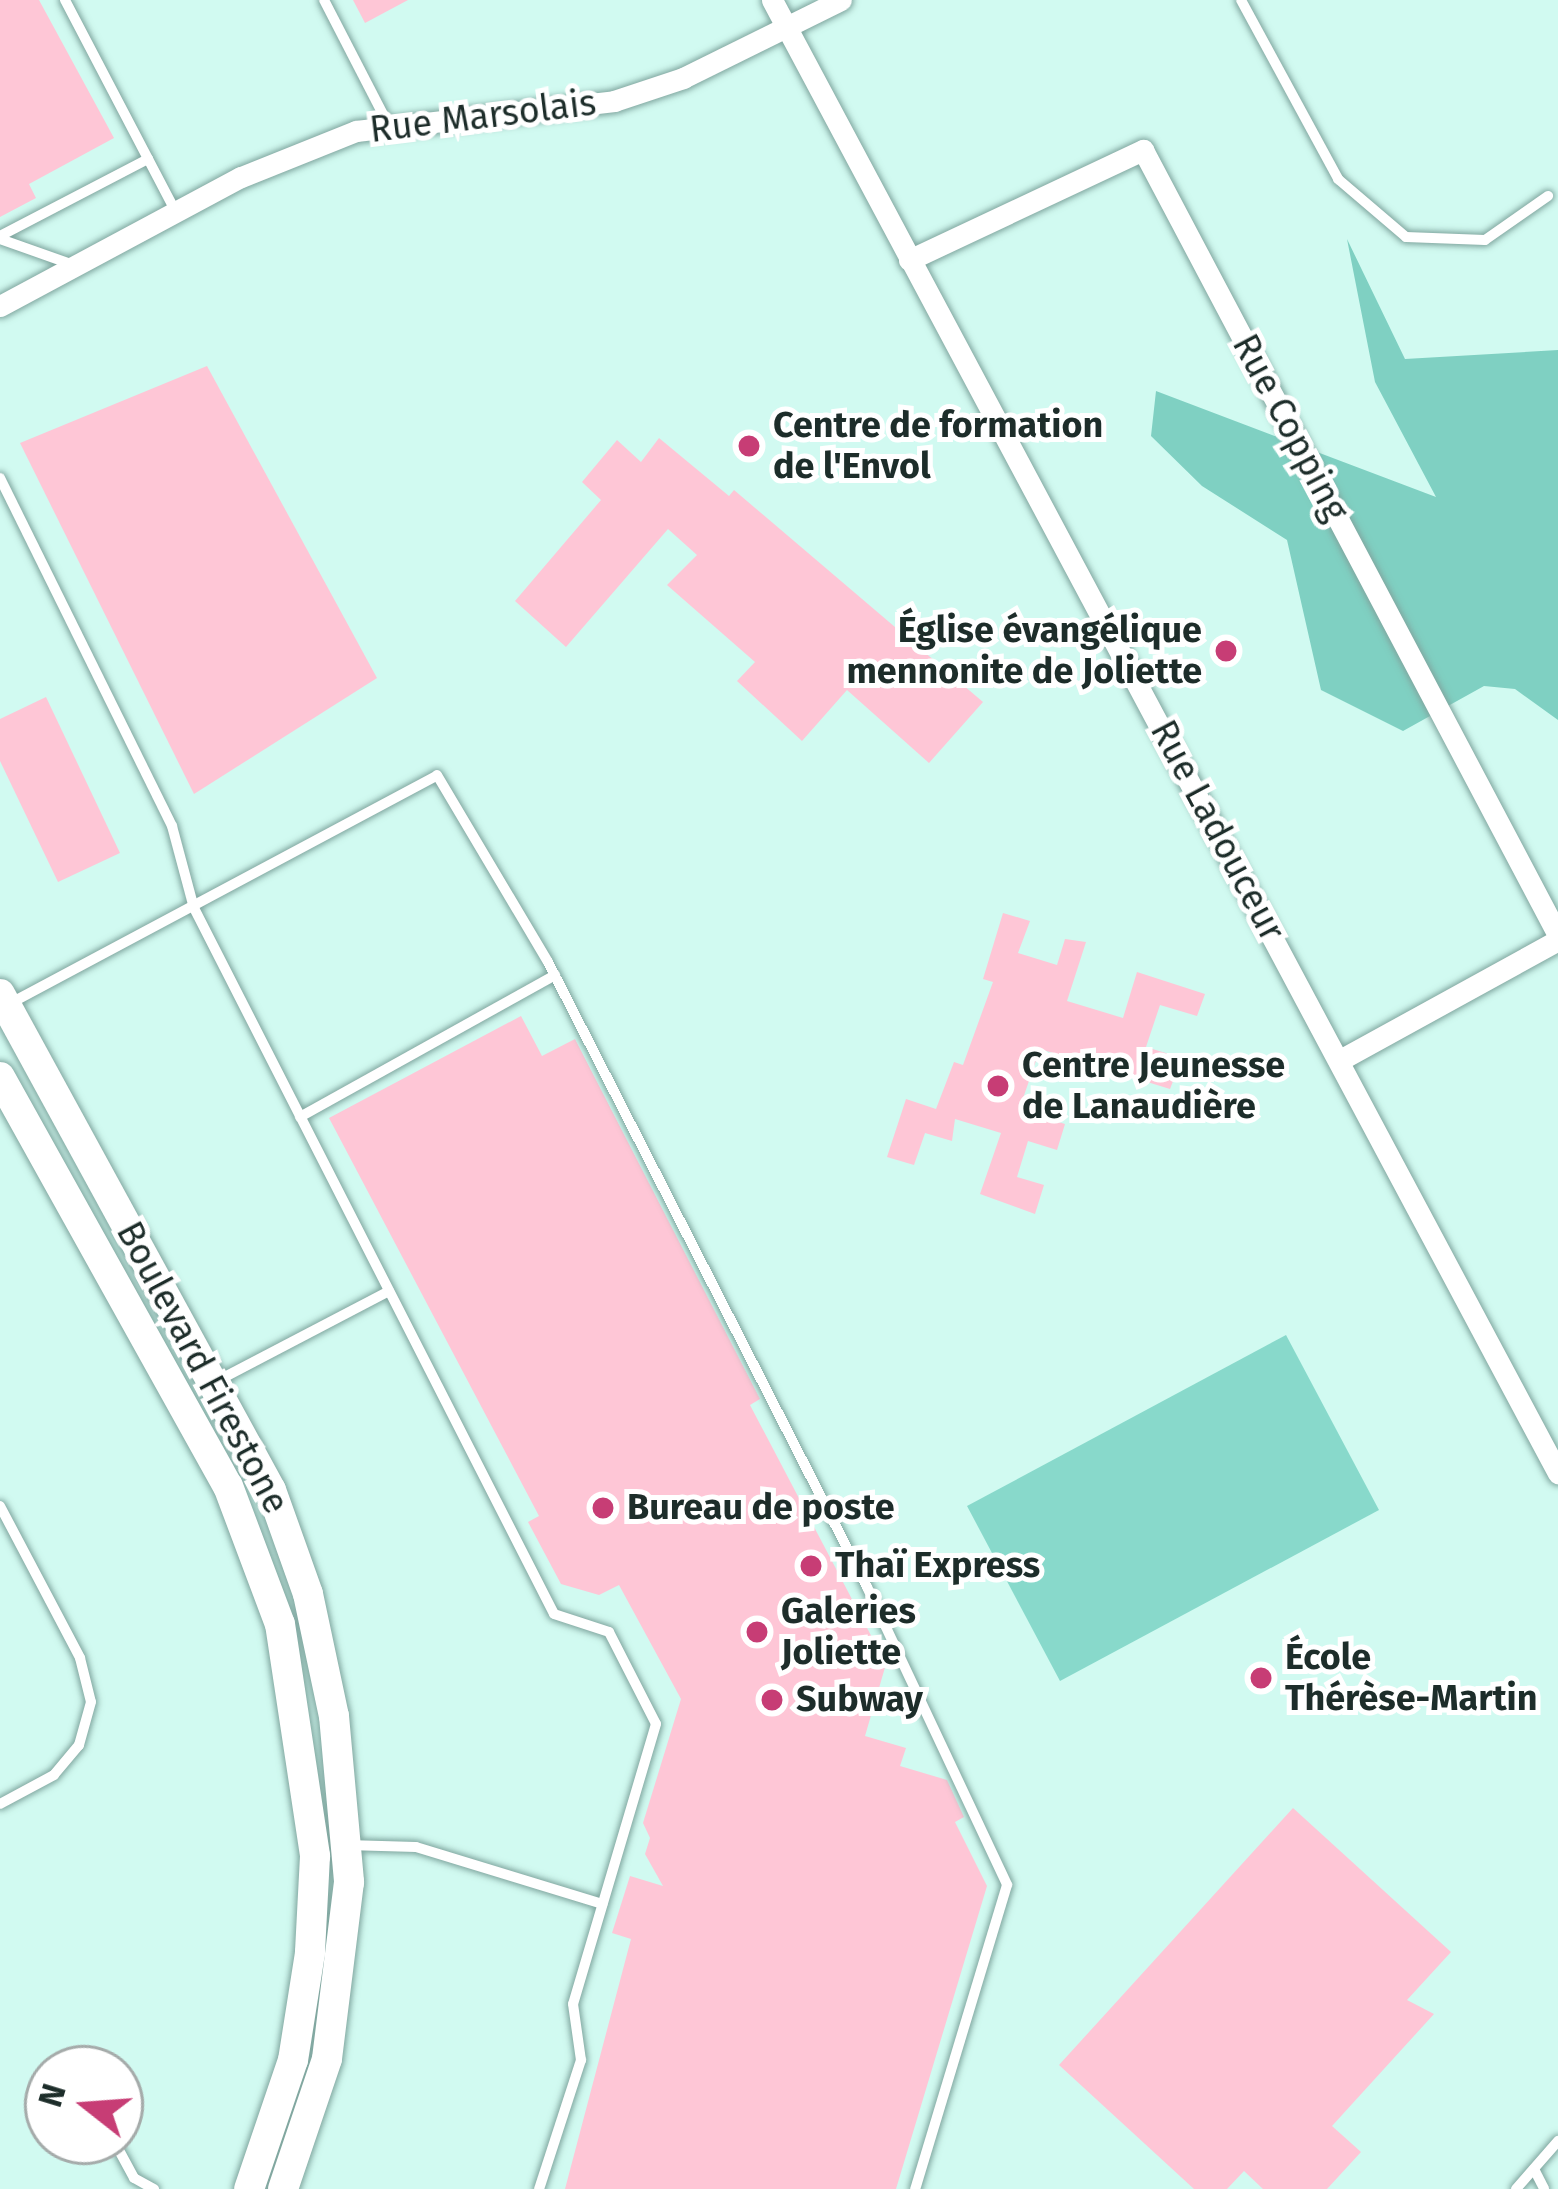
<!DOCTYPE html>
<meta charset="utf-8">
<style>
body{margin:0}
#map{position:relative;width:1558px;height:2189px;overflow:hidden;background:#d1faf1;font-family:"Fira Sans",sans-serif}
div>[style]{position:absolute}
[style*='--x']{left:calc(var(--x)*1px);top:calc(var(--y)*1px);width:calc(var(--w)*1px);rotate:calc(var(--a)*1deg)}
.green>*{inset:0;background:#88d9cb}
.forest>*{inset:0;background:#7fd0c2}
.building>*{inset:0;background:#fec6d6}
.roads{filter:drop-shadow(0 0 3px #80a69f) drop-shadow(0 0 3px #80a69f)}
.service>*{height:10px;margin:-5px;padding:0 5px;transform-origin:5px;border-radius:5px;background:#fff}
.minor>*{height:21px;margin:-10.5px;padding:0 10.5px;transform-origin:10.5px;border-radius:10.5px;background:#fff}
.secondary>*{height:30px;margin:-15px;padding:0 15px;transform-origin:15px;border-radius:15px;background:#fff}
.dots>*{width:33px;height:33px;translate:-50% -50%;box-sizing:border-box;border:6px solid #fff;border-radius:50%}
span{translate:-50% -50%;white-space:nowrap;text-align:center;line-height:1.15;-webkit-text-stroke:10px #fff;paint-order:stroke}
.street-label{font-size:36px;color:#1d2d2a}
.poi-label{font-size:36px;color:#1d2d2a;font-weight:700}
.left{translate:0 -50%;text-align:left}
.right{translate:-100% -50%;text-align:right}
.north{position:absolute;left:24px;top:2045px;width:120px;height:120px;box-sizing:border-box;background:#fff;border:3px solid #a5abaa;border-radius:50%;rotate:287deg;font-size:33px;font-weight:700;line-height:48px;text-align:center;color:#1d2d2a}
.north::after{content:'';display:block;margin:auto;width:42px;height:54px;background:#c73d75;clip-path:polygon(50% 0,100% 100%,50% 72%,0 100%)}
</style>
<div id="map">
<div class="green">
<i style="clip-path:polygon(1286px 1335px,1379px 1510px,1060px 1681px,967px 1506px)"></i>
</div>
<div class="forest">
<i style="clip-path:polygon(1347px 239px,1405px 359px,1558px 350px,1558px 720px,1515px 689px,1484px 686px,1403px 731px,1321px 690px,1287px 540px,1202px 486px,1151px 436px,1156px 391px,1436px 497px,1375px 382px)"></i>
</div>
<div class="building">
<i style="clip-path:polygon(0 0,39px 0,114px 138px,29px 184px,36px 198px,0 217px)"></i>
<i style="clip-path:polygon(353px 0,408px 0,365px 23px)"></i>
<i style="clip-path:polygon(207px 366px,377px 678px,194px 794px,20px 443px)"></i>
<i style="clip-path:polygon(659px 438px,729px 496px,734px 490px,983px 702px,929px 763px,847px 690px,802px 741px,737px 681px,755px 662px,667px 585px,697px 555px,668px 529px,566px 647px,515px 601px,601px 500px,582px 482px,617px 440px,641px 462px)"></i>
<i style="clip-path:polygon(46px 697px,120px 853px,58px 882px,0 761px,0 719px)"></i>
<i style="clip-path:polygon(1003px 913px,1030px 921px,1018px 953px,1057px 965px,1065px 939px,1086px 942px,1067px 1001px,1123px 1018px,1137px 972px,1205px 994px,1197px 1016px,1160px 1005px,1146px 1047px,1182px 1058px,1170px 1089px,1040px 1049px,1019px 1110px,1065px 1124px,1057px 1150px,1028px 1141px,1017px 1177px,1044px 1185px,1035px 1214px,980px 1194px,1001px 1133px,955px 1119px,952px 1141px,925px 1133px,914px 1165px,887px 1157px,906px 1099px,936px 1109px,954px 1062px,963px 1065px,993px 982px,983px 979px)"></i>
<i style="clip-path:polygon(521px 1016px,542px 1056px,575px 1039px,760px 1399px,750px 1405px,886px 1664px,865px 1736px,906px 1748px,900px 1766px,947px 1780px,964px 1817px,955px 1822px,987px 1886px,896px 2189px,565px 2189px,631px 1939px,612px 1933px,630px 1876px,663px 1886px,645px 1854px,650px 1838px,643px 1823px,681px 1699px,619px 1585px,599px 1595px,561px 1584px,528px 1522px,539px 1516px,329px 1118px)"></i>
<i style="clip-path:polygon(1293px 1808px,1451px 1952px,1407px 2000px,1434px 2014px,1332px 2126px,1361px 2152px,1327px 2189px,1263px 2189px,1244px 2171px,1227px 2189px,1194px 2189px,1059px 2065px)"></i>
</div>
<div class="roads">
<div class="service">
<i style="--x:65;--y:0;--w:239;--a:62.4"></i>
<i style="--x:324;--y:0;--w:142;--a:62.7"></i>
<i style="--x:1241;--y:0;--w:204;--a:61.5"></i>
<i style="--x:1338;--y:179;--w:89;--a:40.5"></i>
<i style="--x:1406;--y:237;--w:79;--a:2.2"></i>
<i style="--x:1485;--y:240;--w:77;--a:-34.9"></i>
<i style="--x:0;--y:236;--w:167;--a:-27.5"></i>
<i style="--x:0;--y:239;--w:75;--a:19.4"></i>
<i style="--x:0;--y:478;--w:388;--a:63.7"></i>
<i style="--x:172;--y:826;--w:85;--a:75"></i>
<i style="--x:194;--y:908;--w:792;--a:62.98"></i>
<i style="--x:554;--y:1614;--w:58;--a:18.1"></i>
<i style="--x:609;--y:1632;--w:103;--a:62.9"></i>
<i style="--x:656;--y:1724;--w:292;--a:106.5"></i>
<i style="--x:573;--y:2004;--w:57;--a:81.9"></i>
<i style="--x:581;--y:2060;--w:136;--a:108"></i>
<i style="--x:9;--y:1004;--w:485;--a:-28.1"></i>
<i style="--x:437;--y:775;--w:217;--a:59.3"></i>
<i style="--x:548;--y:962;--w:702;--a:62.96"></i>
<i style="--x:867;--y:1587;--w:329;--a:64.8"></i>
<i style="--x:1007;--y:1885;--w:318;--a:106.8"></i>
<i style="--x:300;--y:1117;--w:292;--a:-29.1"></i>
<i style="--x:217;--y:1381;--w:194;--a:-27.6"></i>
<i style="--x:0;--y:1506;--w:172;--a:62.2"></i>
<i style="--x:80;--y:1658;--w:45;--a:76"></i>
<i style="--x:91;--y:1702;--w:45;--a:105.6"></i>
<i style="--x:79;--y:1745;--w:39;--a:130"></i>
<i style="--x:54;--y:1775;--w:61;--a:151.8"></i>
<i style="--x:347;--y:1845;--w:69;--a:1.7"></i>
<i style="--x:416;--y:1847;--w:195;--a:17"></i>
<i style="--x:114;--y:2141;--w:42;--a:61.6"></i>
<i style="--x:134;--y:2178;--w:23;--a:29"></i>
<i style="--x:1534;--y:2169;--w:22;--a:63"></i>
<i style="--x:1516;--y:2189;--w:64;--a:-48.8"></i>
</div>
<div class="minor">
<i style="--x:772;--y:0;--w:1670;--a:61.92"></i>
<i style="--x:909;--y:260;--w:259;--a:-25.2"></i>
<i style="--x:1143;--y:150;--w:888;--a:62.14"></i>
<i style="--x:0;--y:306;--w:273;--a:-28.2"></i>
<i style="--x:241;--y:177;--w:124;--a:-21.8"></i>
<i style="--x:356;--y:131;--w:260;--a:-6.6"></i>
<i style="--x:614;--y:101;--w:73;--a:-18.4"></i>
<i style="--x:683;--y:78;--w:176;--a:-26.3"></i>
<i style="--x:1340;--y:1060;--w:249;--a:-28.8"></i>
</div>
<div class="secondary">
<i style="--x:0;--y:994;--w:565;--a:61.35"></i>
<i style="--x:271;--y:1490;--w:110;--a:70.4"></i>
<i style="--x:308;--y:1594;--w:125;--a:78"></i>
<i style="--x:334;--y:1716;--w:167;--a:84.8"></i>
<i style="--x:349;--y:1882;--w:178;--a:97.1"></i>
<i style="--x:327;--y:2059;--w:137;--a:108.7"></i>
<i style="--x:0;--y:1077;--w:468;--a:60.9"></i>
<i style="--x:228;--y:1486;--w:147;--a:69.4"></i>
<i style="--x:280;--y:1624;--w:235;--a:81.4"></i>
<i style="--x:315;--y:1856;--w:97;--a:93"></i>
<i style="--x:310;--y:1953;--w:108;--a:99"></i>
<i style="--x:293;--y:2060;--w:136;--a:108.8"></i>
</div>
</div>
<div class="dots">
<i style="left:749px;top:446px;background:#c73d75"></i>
<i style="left:1226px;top:651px;background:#c73d75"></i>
<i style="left:998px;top:1086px;background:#c73d75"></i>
<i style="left:603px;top:1508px;background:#c73d75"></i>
<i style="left:811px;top:1566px;background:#c73d75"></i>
<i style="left:757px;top:1632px;background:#c73d75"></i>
<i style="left:1261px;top:1678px;background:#c73d75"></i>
<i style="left:772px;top:1700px;background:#c73d75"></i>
</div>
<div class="street-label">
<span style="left:483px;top:117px;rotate:-7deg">Rue Marsolais</span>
<span style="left:1290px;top:428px;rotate:62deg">Rue Copping</span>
<span style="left:1217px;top:831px;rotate:62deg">Rue Ladouceur</span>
<span style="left:202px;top:1368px;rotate:62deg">Boulevard Firestone</span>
</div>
<div class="poi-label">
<span class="left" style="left:773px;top:446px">Centre de formation<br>de l'Envol</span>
<span class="right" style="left:1202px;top:651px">Église évangélique<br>mennonite de Joliette</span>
<span class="left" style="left:1022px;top:1086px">Centre Jeunesse<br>de Lanaudière</span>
<span class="left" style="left:627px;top:1508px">Bureau de poste</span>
<span class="left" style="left:835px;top:1566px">Thaï Express</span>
<span class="left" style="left:781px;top:1632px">Galeries<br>Joliette</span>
<span class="left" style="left:1285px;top:1678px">École<br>Thérèse-Martin</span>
<span class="left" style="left:796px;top:1700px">Subway</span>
</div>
<div class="north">N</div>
</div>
